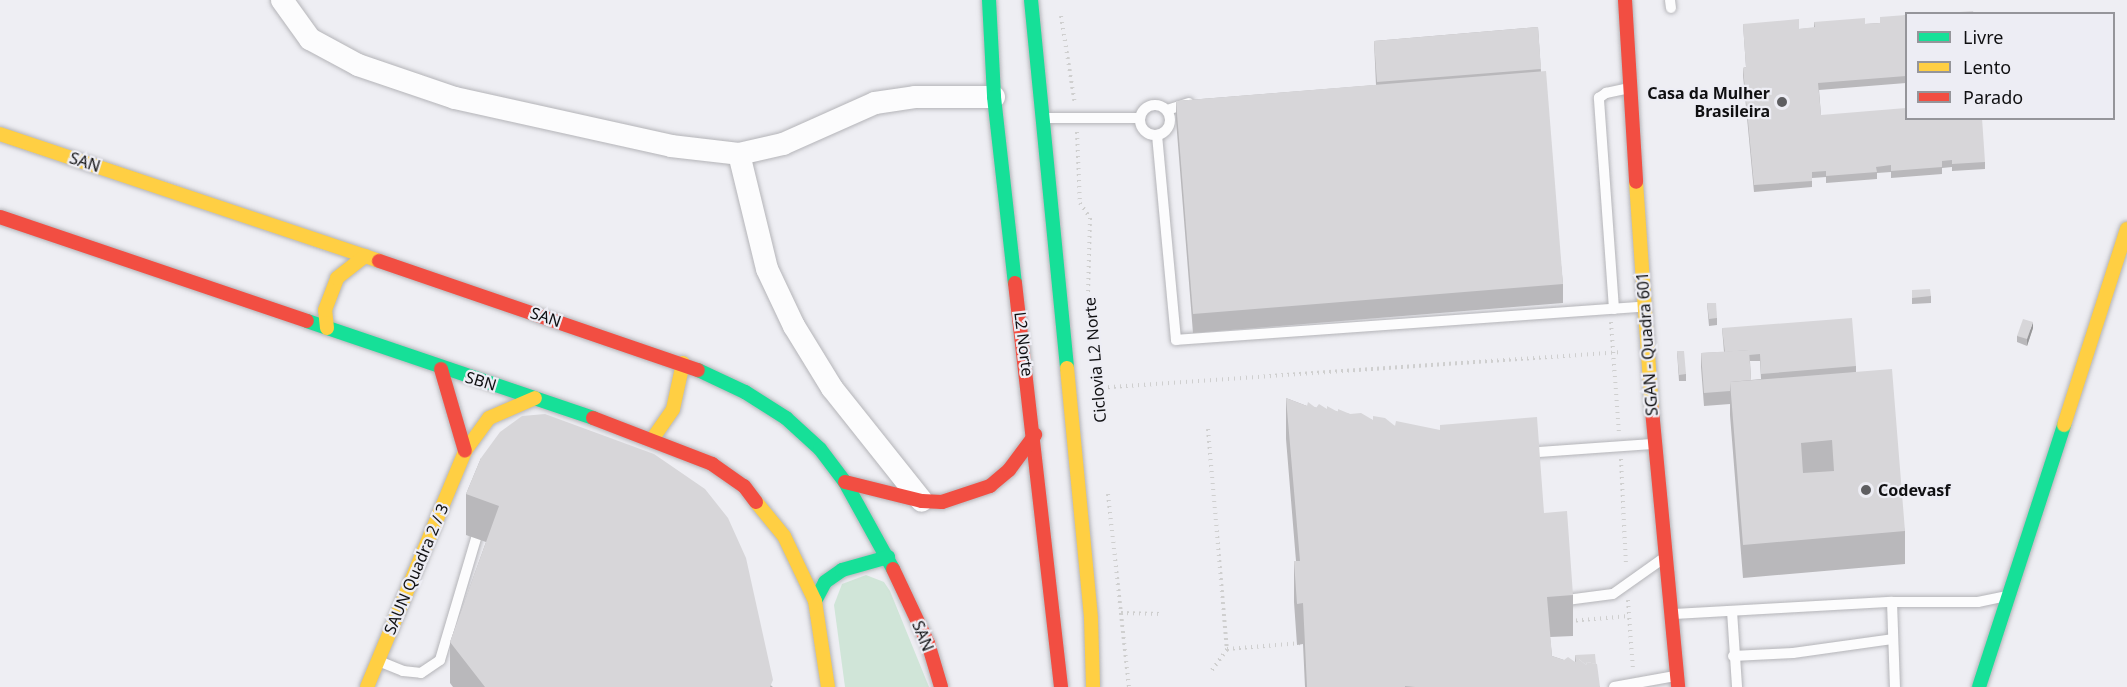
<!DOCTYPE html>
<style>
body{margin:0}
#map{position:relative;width:2127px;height:687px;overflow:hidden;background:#eeeef3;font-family:"Noto Sans",sans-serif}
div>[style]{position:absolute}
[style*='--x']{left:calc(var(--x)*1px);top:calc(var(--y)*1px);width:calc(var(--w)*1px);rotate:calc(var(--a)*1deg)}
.green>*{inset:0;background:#d0e5d8}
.path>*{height:4px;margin-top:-2px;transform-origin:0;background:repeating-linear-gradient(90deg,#cfcfcf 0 1.5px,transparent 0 6px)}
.roads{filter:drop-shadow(0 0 2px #b4b4b8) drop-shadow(0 0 2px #b4b4b8)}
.lane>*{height:10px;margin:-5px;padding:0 5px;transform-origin:5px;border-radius:5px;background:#fcfcfd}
.lane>.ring{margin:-5px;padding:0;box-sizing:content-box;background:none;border:10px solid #fcfcfd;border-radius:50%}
.street>*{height:22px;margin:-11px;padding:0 11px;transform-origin:11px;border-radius:11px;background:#fcfcfd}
.fast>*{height:14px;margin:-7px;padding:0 7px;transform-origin:7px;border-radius:7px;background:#16e098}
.slow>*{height:14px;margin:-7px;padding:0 7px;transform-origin:7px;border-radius:7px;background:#ffcf43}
.jam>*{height:14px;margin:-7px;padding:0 7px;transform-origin:7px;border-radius:7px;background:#f24e42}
.wall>*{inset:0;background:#b9b8bb}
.shaded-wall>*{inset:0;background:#969698}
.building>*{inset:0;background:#d7d6d9}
.dots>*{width:16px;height:16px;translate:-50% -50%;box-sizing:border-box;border:3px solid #ededf4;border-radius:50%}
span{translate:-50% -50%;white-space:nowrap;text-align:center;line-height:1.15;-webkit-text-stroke:4.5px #ededf4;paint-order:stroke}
.poi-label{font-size:16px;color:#101012;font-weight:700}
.right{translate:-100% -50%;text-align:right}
.left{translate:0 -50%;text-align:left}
.street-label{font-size:16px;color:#101012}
.legend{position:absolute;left:1905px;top:12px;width:210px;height:108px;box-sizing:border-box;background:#ededf4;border:2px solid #95959a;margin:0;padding:8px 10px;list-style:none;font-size:18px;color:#101012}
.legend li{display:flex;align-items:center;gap:12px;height:30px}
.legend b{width:30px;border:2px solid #95959a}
</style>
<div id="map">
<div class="green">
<i style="clip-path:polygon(866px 575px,884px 582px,890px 591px,929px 687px,845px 687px,834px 605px,842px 584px)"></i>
</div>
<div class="path">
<i style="--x:1061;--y:16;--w:89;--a:81"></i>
<i style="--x:1077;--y:132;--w:71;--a:87.6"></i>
<i style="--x:1080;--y:203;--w:18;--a:56"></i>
<i style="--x:1090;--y:218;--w:77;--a:91.5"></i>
<i style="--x:1611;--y:322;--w:112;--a:85.9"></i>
<i style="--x:1096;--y:388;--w:527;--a:-3.92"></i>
<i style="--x:1208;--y:429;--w:221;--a:85.1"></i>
<i style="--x:1227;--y:649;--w:75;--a:-4.6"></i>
<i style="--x:1621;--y:459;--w:107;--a:87.3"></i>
<i style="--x:1108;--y:494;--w:194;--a:83.8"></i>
<i style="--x:1628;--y:600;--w:70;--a:85.9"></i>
<i style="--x:1121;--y:613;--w:40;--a:1.4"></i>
<i style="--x:1570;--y:621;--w:59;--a:-4.8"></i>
<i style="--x:1212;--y:670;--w:26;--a:-54"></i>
</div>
<div class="roads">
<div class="lane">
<i style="--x:1670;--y:0;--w:8;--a:83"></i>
<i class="ring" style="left:1140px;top:105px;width:20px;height:20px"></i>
<i style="--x:1167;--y:110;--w:23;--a:-18"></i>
<i style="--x:1047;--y:118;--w:93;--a:0"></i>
<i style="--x:1157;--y:135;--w:206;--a:84.7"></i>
<i style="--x:1176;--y:340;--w:465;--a:-4.1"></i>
<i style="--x:1614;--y:309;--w:212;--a:-94.1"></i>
<i style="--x:1599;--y:98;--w:9;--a:-36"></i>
<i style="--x:1606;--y:93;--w:24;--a:-12"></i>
<i style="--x:1526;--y:453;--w:125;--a:-4.1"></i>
<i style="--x:1559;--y:601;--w:54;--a:-7.4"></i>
<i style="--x:1613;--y:594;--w:59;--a:-35.3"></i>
<i style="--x:1892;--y:602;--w:85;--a:88"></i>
<i style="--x:1732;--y:611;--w:76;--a:86.2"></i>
<i style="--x:1674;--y:614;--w:218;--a:-3.2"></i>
<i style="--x:1892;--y:602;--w:86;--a:0"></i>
<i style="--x:1978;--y:602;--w:25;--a:-12"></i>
<i style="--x:1733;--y:656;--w:60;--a:-2.9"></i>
<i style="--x:1793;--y:653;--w:100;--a:-8"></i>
<i style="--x:381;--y:662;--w:24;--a:22"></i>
<i style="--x:403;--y:671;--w:18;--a:6"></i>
<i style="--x:421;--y:673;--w:23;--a:-34"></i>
<i style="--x:440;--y:660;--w:141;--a:-73.5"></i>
<i style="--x:1614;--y:687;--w:62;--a:-10.2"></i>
</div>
<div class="street">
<i style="--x:282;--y:0;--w:48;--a:54.3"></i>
<i style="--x:310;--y:39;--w:55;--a:28.4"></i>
<i style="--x:358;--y:65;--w:102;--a:18.8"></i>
<i style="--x:455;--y:98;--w:221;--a:12.5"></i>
<i style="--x:671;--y:146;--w:68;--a:6.7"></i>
<i style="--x:739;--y:154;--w:45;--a:-12.8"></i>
<i style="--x:783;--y:144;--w:101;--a:-24"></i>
<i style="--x:875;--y:103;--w:40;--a:-8.5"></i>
<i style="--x:915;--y:97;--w:79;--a:0"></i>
<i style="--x:739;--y:154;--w:118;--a:76.3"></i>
<i style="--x:767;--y:269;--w:63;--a:64.7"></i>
<i style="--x:794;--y:326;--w:73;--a:58.5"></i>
<i style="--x:832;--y:388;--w:144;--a:51.5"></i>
</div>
<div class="fast">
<i style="--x:989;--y:0;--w:97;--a:87"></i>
<i style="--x:994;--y:97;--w:187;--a:83.6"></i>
<i style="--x:1031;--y:0;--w:370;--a:84.4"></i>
<i style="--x:307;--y:321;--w:302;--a:18.7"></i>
<i style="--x:698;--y:370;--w:52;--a:25.1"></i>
<i style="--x:745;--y:392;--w:49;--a:32.4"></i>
<i style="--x:786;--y:418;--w:46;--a:42.4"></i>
<i style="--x:820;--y:449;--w:41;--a:52.9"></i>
<i style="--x:845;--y:482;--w:99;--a:61.1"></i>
<i style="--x:815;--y:601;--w:21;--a:-62"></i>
<i style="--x:825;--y:582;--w:21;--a:-35"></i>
<i style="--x:842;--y:570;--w:48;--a:-15.8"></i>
<i style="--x:1979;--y:687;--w:275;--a:-72"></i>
</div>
<div class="slow">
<i style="--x:0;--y:134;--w:400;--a:18.5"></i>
<i style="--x:1636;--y:182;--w:229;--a:86"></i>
<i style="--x:327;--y:328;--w:18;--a:-96"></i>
<i style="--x:325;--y:310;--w:34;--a:-69"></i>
<i style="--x:337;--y:278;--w:36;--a:-38"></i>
<i style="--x:1067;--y:368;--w:251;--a:84.5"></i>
<i style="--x:1091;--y:618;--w:69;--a:88.3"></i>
<i style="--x:2064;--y:425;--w:206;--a:-72.2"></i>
<i style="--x:653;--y:438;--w:35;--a:-55"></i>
<i style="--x:673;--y:409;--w:47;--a:-77.7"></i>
<i style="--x:756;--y:502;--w:44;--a:50.5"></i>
<i style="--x:784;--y:536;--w:72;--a:64.5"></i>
<i style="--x:815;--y:601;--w:87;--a:81.4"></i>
<i style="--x:367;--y:687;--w:256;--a:-67.4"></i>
<i style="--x:465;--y:451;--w:41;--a:-54"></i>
<i style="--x:489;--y:418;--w:50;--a:-23.5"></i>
</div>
<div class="jam">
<i style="--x:1625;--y:0;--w:182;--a:86.5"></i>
<i style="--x:0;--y:217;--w:324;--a:18.7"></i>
<i style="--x:379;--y:261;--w:337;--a:18.9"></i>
<i style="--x:1015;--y:283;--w:407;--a:83.5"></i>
<i style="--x:441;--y:369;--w:85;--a:73.7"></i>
<i style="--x:1652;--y:410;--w:278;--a:84.6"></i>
<i style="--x:593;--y:418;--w:128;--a:21.1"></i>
<i style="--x:712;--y:464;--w:39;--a:35"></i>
<i style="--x:744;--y:486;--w:20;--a:53"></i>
<i style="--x:845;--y:482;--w:79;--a:13.9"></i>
<i style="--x:922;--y:501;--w:20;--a:3"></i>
<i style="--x:942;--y:502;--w:51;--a:-18.4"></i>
<i style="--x:990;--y:486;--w:25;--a:-40"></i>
<i style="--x:1009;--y:470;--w:44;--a:-53.4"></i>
<i style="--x:893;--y:569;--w:82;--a:64.7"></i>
<i style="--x:928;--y:643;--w:46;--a:73.5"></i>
</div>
</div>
<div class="wall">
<i style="clip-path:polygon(1906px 15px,1906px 83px,1819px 90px,1821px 115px,1985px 162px,1985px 169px,1952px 171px,1952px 167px,1942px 168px,1942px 174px,1891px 178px,1891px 172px,1877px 173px,1877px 179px,1826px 183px,1826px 177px,1812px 178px,1812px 187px,1754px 192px,1743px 75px,1743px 68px,1746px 67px,1743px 24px,1799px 29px,1814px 28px,1814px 22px,1865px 24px,1880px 23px)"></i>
<i style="clip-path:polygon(1538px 27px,1541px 72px,1563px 284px,1563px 303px,1193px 333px,1176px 120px,1176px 101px,1376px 85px,1374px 41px)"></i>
<i style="clip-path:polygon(1912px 290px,1931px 296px,1931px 303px,1912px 304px)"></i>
<i style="clip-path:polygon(1707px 303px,1717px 318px,1717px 325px,1709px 326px)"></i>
<i style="clip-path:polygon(evenodd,1722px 328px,1856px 366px,1856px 372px,1905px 531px,1905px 564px,1743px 578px,1730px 415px,1730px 404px,1704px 406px,1701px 367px,1701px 353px,1724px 352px,1722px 328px,1750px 361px,1760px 361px,1761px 379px,1751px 380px,1750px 361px)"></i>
<i style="clip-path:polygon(2033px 328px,2027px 346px,2017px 342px,2017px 336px)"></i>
<i style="clip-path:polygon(1677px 351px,1686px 374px,1686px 381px,1679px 381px)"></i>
<i style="clip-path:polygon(1286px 398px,1307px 406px,1350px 414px,1395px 426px,1544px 513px,1573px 595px,1573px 636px,1550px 637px,1552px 656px,1564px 660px,1575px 662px,1575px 655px,1600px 687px,1305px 687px,1303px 644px,1297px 645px,1294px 602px,1294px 561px,1296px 561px,1286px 439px)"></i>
<i style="clip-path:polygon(481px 458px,773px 687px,453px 687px,450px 683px,450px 642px,486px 542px,466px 535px,466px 494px)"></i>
</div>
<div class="shaded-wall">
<i style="clip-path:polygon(2033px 322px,2033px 328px,2027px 346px,2027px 339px)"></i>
</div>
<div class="building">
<i style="clip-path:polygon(1973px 11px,1974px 14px,1932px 14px)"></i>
<i style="clip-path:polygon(1906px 15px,1906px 76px,1818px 83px,1821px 115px,1906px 108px,1906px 118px,1982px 118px,1985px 162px,1952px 164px,1952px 160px,1942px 161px,1942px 167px,1891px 171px,1891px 165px,1876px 167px,1877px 172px,1826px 176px,1826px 171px,1812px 172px,1812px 181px,1754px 185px,1743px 68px,1746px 67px,1743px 24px,1799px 19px,1799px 29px,1815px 27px,1814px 22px,1865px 18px,1865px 24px,1880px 23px,1880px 17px)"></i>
<i style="clip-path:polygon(1538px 27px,1541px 69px,1377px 82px,1374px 41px)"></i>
<i style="clip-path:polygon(1546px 71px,1563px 284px,1193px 314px,1176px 101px)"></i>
<i style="clip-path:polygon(1930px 289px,1931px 296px,1912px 298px,1912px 290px)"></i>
<i style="clip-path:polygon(1707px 303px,1716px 303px,1717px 318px,1709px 319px)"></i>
<i style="clip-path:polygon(1852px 318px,1856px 366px,1761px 374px,1760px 354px,1749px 355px,1749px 350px,1725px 352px,1722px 328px)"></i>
<i style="clip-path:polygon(2023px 319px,2033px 322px,2027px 339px,2017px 336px)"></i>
<i style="clip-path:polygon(1749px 350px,1751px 380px,1730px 382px,1730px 391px,1704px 393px,1701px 353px)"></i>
<i style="clip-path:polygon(1677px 351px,1684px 351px,1686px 374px,1679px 375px)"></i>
<i style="clip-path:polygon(evenodd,1892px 369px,1905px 531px,1743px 545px,1730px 382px,1892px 369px,1832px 440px,1834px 471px,1803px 473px,1801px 443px,1832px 440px)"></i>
<i style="clip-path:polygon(1286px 398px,1307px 406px,1308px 402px,1316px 408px,1319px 404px,1327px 409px,1327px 406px,1338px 412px,1338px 409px,1350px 414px,1361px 413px,1373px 420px,1373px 416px,1385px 418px,1395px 426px,1396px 421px,1440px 430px,1440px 425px,1537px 417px,1544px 513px,1567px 511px,1573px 595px,1547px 597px,1552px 656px,1564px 660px,1568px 657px,1575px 662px,1579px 659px,1586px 665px,1587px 662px,1597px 664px,1600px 687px,1415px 687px,1405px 686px,1405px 687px,1307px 687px,1303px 603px,1297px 604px,1294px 561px,1300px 561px)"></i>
<i style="clip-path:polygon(545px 414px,654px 454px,705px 489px,728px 518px,746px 558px,773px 680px,770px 687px,485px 687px,450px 642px,499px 506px,466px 494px,481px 458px,500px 432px,522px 416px)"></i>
<i style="clip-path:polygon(1595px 654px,1596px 664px,1587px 662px,1586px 665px,1579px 659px,1576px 662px,1575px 655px)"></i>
</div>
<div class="dots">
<i style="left:1782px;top:102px;background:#5e5e61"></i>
<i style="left:1866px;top:490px;background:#5e5e61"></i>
</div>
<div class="poi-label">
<span class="right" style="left:1770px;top:102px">Casa da Mulher<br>Brasileira</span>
<span class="left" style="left:1878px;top:490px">Codevasf</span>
</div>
<div class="street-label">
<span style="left:85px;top:162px;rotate:18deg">SAN</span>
<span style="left:546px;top:317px;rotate:19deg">SAN</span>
<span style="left:1024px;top:344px;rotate:83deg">L2 Norte</span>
<span style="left:1647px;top:344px;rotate:-94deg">SGAN - Quadra 601</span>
<span style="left:1095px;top:360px;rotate:-95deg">Ciclovia L2 Norte</span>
<span style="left:481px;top:381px;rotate:17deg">SBN</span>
<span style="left:416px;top:569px;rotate:-67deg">SAUN Quadra 2 / 3</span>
<span style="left:923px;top:636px;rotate:68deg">SAN</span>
</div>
<ul class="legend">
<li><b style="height:8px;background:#16e098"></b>Livre</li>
<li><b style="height:8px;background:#ffcf43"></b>Lento</li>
<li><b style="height:8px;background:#f24e42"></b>Parado</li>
</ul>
</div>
